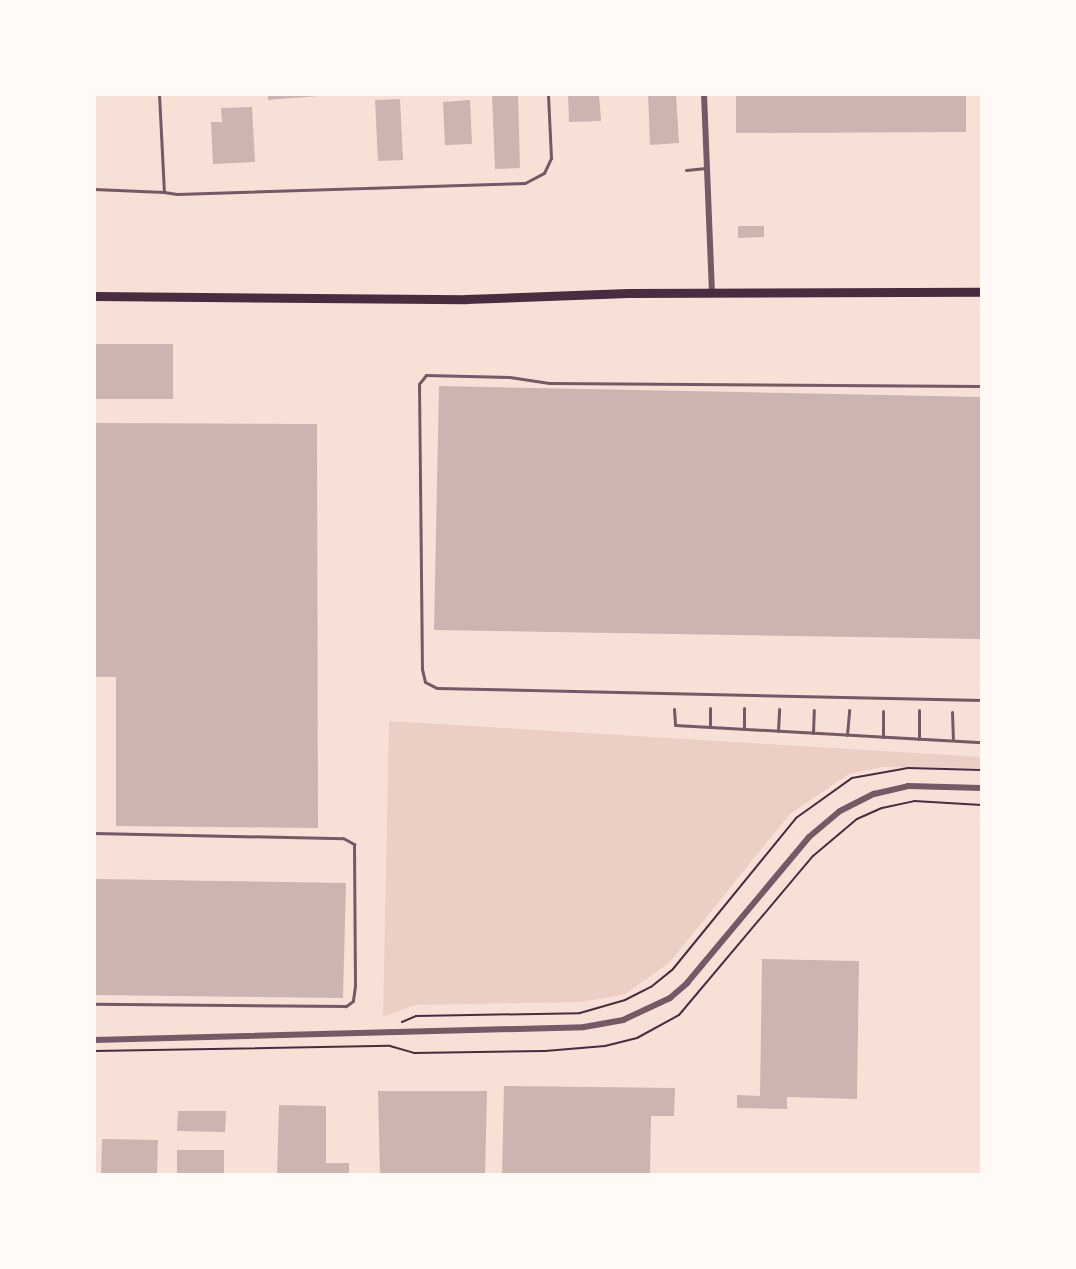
<!DOCTYPE html>
<style>
body{margin:0}
#map{position:relative;width:1076px;height:1269px;overflow:hidden;background:#f7e1d7;font-family:"Work Sans",sans-serif}
div>[style]{position:absolute}
[style*='--x']{left:calc(var(--x)*1px);top:calc(var(--y)*1px);width:calc(var(--w)*1px);rotate:calc(var(--a)*1deg)}
.green>*{inset:0;background:#ebcfc5}
.building>*{inset:0;background:#ccb4b1}
.path>*{height:2px;margin:-1px;padding:0 1px;transform-origin:1px;border-radius:1px;background:#4a2c40}
.service>*{height:3px;margin:-1.5px;padding:0 1.5px;transform-origin:1.5px;border-radius:1.5px;background:#755966}
.minor>*{height:6px;margin:-3px;padding:0 3px;transform-origin:3px;border-radius:3px;background:#755966}
.primary>*{height:9px;margin:-4.5px;padding:0 4.5px;transform-origin:4.5px;border-radius:4.5px;background:#4a2c40}
span{translate:-50% -50%;white-space:nowrap;text-align:center;line-height:1.15;-webkit-text-stroke:8px #fffaf5;paint-order:stroke}
.frame{position:absolute;inset:0;border:96px solid #fffaf5;pointer-events:none}
</style>
<div id="map">
<div class="green">
<i style="clip-path:polygon(389px 721px,982px 757px,982px 768px,882px 767px,849px 774px,790px 814px,669px 963px,625px 994px,582px 1002px,415px 1005px,383px 1017px)"></i>
</div>
<div class="building">
<i style="clip-path:polygon(268px 94px,318px 94px,318px 96px,268px 100px)"></i>
<i style="clip-path:polygon(492px 94px,518px 94px,520px 168px,495px 169px)"></i>
<i style="clip-path:polygon(568px 94px,599px 94px,601px 121px,569px 122px)"></i>
<i style="clip-path:polygon(648px 94px,676px 94px,679px 143px,650px 145px)"></i>
<i style="clip-path:polygon(736px 94px,966px 94px,966px 132px,736px 133px)"></i>
<i style="clip-path:polygon(400px 99px,403px 160px,378px 161px,375px 100px)"></i>
<i style="clip-path:polygon(470px 100px,472px 144px,445px 145px,443px 102px)"></i>
<i style="clip-path:polygon(252px 107px,255px 162px,213px 164px,211px 122px,222px 122px,221px 108px)"></i>
<i style="clip-path:polygon(738px 226px,764px 226px,764px 237px,738px 238px)"></i>
<i style="clip-path:polygon(94px 344px,173px 344px,173px 399px,94px 399px)"></i>
<i style="clip-path:polygon(439px 386px,982px 397px,982px 639px,434px 630px)"></i>
<i style="clip-path:polygon(94px 423px,317px 424px,318px 828px,116px 826px,116px 677px,94px 677px)"></i>
<i style="clip-path:polygon(94px 879px,346px 883px,343px 998px,94px 995px)"></i>
<i style="clip-path:polygon(762px 959px,859px 961px,857px 1099px,787px 1097px,787px 1109px,737px 1108px,737px 1095px,760px 1096px)"></i>
<i style="clip-path:polygon(504px 1086px,675px 1088px,674px 1116px,651px 1116px,650px 1175px,502px 1175px)"></i>
<i style="clip-path:polygon(378px 1091px,487px 1091px,485px 1175px,380px 1175px)"></i>
<i style="clip-path:polygon(279px 1105px,326px 1106px,326px 1163px,349px 1163px,349px 1175px,277px 1175px)"></i>
<i style="clip-path:polygon(178px 1111px,226px 1111px,225px 1132px,177px 1131px)"></i>
<i style="clip-path:polygon(102px 1139px,158px 1140px,157px 1175px,101px 1175px)"></i>
<i style="clip-path:polygon(177px 1150px,224px 1150px,224px 1175px,177px 1175px)"></i>
</div>
<div class="path">
<i style="--x:402;--y:1022;--w:15;--a:-23"></i>
<i style="--x:416;--y:1016;--w:164;--a:-1"></i>
<i style="--x:580;--y:1013;--w:47;--a:-16.1"></i>
<i style="--x:625;--y:1000;--w:29;--a:-27"></i>
<i style="--x:651;--y:987;--w:28;--a:-39"></i>
<i style="--x:673;--y:969;--w:195;--a:-50.8"></i>
<i style="--x:796;--y:818;--w:69;--a:-35.5"></i>
<i style="--x:852;--y:778;--w:57;--a:-10.1"></i>
<i style="--x:908;--y:768;--w:74;--a:1.5"></i>
<i style="--x:94;--y:1051;--w:296;--a:-1"></i>
<i style="--x:390;--y:1046;--w:25;--a:16"></i>
<i style="--x:414;--y:1053;--w:131;--a:-0.9"></i>
<i style="--x:545;--y:1051;--w:60;--a:-4.8"></i>
<i style="--x:605;--y:1046;--w:33;--a:-14"></i>
<i style="--x:637;--y:1038;--w:48;--a:-28.7"></i>
<i style="--x:679;--y:1015;--w:208;--a:-49.9"></i>
<i style="--x:813;--y:856;--w:57;--a:-40.1"></i>
<i style="--x:857;--y:819;--w:27;--a:-24"></i>
<i style="--x:882;--y:808;--w:33;--a:-12"></i>
<i style="--x:914;--y:801;--w:68;--a:3.4"></i>
</div>
<div class="service">
<i style="--x:159;--y:94;--w:98;--a:87.1"></i>
<i style="--x:164;--y:192;--w:13;--a:9"></i>
<i style="--x:177;--y:194;--w:348;--a:-1.8"></i>
<i style="--x:525;--y:183;--w:21;--a:-28"></i>
<i style="--x:544;--y:173;--w:17;--a:-65"></i>
<i style="--x:551;--y:158;--w:64;--a:-92.7"></i>
<i style="--x:686;--y:170;--w:20;--a:-6"></i>
<i style="--x:94;--y:189;--w:70;--a:2.5"></i>
<i style="--x:982;--y:386;--w:433;--a:-179.6"></i>
<i style="--x:549;--y:383;--w:40;--a:-171.5"></i>
<i style="--x:509;--y:377;--w:83;--a:-178.6"></i>
<i style="--x:426;--y:375;--w:11;--a:128"></i>
<i style="--x:419;--y:384;--w:285;--a:89.4"></i>
<i style="--x:422;--y:669;--w:13;--a:77"></i>
<i style="--x:425;--y:682;--w:13;--a:27"></i>
<i style="--x:437;--y:688;--w:545;--a:1.26"></i>
<i style="--x:744;--y:708;--w:21;--a:90"></i>
<i style="--x:674;--y:709;--w:16;--a:86"></i>
<i style="--x:675;--y:725;--w:307;--a:3.2"></i>
<i style="--x:952;--y:712;--w:28;--a:88"></i>
<i style="--x:710;--y:727;--w:19;--a:-90"></i>
<i style="--x:778;--y:731;--w:22;--a:-87"></i>
<i style="--x:813;--y:733;--w:23;--a:-88"></i>
<i style="--x:847;--y:735;--w:25;--a:-85"></i>
<i style="--x:883;--y:737;--w:26;--a:-90"></i>
<i style="--x:919;--y:739;--w:29;--a:-90"></i>
<i style="--x:94;--y:833;--w:249;--a:1.2"></i>
<i style="--x:343;--y:838;--w:13;--a:29"></i>
<i style="--x:354;--y:844;--w:142;--a:89.6"></i>
<i style="--x:355;--y:986;--w:15;--a:98"></i>
<i style="--x:353;--y:1001;--w:9;--a:144"></i>
<i style="--x:346;--y:1006;--w:252;--a:-179.5"></i>
</div>
<div class="minor">
<i style="--x:704;--y:94;--w:199;--a:87.7"></i>
<i style="--x:94;--y:1040;--w:490;--a:-1.5"></i>
<i style="--x:584;--y:1027;--w:40;--a:-10"></i>
<i style="--x:623;--y:1020;--w:52;--a:-25.1"></i>
<i style="--x:670;--y:998;--w:23;--a:-41"></i>
<i style="--x:687;--y:983;--w:190;--a:-50.1"></i>
<i style="--x:809;--y:837;--w:40;--a:-40"></i>
<i style="--x:840;--y:811;--w:38;--a:-27"></i>
<i style="--x:874;--y:794;--w:35;--a:-13"></i>
<i style="--x:908;--y:786;--w:74;--a:1.5"></i>
</div>
<div class="primary">
<i style="--x:94;--y:296;--w:372;--a:0.5"></i>
<i style="--x:466;--y:299;--w:162;--a:-2.1"></i>
<i style="--x:628;--y:293;--w:354;--a:-0.2"></i>
</div>
<div class="frame"></div>
</div>
